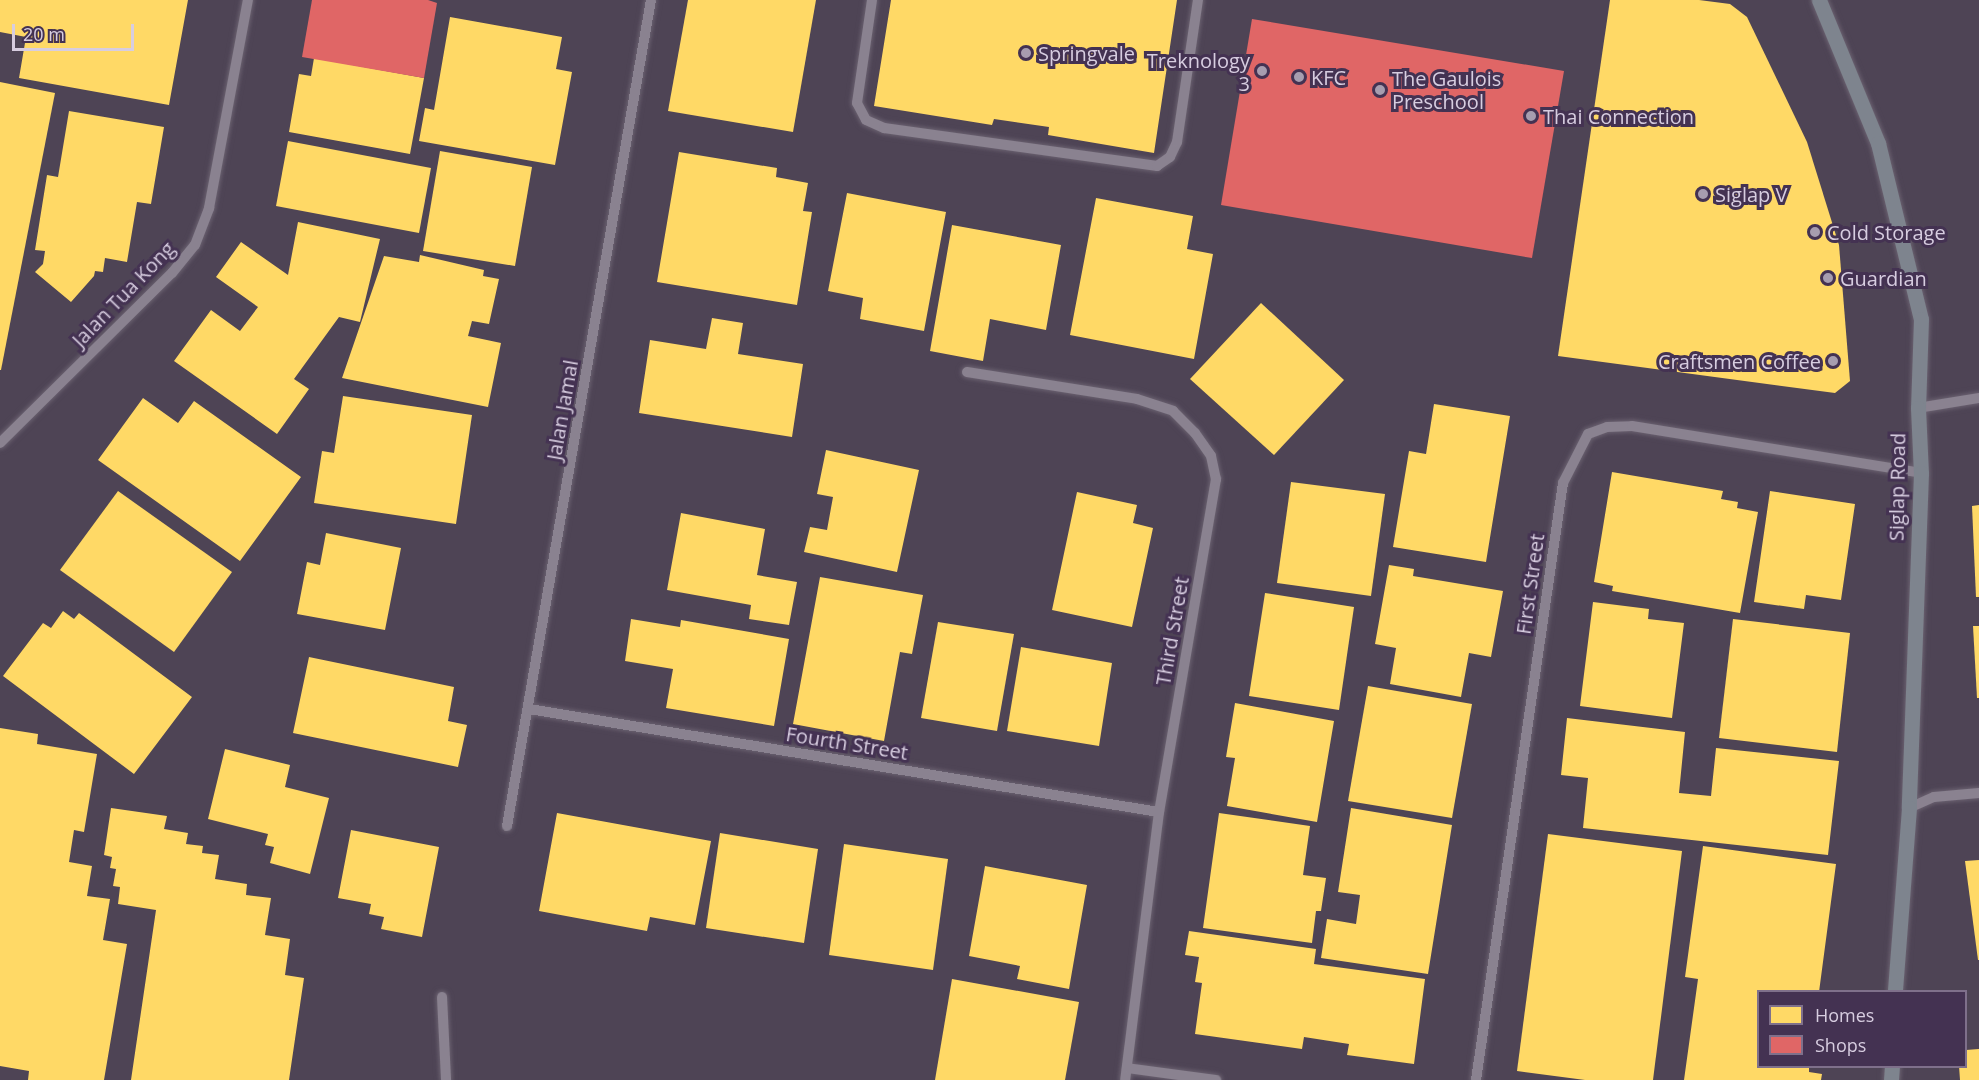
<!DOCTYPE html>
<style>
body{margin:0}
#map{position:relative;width:1979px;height:1080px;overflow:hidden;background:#4e4455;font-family:"Open Sans",sans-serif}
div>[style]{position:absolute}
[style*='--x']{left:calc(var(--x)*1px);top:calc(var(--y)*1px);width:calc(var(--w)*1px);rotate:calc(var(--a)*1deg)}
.homes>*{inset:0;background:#ffd966}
.shops>*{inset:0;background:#e06666}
.roads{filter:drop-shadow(0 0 2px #6a6170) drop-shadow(0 0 2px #6a6170)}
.minor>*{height:10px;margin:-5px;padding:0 5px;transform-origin:5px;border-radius:5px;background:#8a8290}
.major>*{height:15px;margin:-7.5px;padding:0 7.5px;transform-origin:7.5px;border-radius:7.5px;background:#7e848e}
.dots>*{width:16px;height:16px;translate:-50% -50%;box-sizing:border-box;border:3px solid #443252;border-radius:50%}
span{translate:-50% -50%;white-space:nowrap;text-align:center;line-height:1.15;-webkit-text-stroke:6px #443252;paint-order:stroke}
.poi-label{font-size:20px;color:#d7cde0}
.left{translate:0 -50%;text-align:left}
.right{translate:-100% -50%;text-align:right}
.street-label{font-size:20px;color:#d7cde0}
.legend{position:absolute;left:1757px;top:990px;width:210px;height:78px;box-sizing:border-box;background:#443252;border:2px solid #7f708b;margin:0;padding:8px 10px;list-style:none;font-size:18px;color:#d7cde0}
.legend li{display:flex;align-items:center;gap:12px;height:30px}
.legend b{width:30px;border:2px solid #7f708b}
.scale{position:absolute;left:12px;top:24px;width:122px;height:27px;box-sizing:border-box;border:3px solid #d7cde0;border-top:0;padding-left:8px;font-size:18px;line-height:21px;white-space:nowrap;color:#d7cde0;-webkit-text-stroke:4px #443252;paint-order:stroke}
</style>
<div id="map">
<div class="homes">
<i style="clip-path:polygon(0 0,188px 0,169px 105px,19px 78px,26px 37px,0 32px)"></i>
<i style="clip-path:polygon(688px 0,816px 0,793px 132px,668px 111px)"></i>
<i style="clip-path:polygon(891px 0,1177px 0,1154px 153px,1048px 135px,1049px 127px,994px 119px,992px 125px,874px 106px)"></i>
<i style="clip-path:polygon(1610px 0,1699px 0,1730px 4px,1747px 17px,1807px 142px,1839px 245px,1850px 381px,1835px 393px,1558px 356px)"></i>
<i style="clip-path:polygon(450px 17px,562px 37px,556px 69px,572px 72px,555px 165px,419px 141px,425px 108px,434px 110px)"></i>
<i style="clip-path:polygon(314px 58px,424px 78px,410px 154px,289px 132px,299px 74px,311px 76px)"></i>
<i style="clip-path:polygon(0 82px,55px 93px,1px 370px,0 370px)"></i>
<i style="clip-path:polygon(69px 111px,164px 127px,151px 204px,137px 202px,127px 262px,105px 258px,103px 272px,95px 271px,94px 276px,71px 302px,35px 272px,43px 264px,45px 251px,35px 250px,47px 175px,58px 177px)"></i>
<i style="clip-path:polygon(288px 141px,431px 168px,419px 233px,276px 206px)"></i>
<i style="clip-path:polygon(440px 151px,532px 167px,515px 266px,423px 251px)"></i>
<i style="clip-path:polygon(679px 152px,777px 168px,776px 177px,808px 183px,803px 211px,812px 212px,797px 305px,657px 282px)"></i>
<i style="clip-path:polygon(847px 193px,946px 212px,924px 331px,860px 319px,863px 298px,828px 291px)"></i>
<i style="clip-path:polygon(1096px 198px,1193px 216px,1187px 249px,1213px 254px,1194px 359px,1070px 335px)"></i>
<i style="clip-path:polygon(298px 222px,380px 239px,360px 322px,339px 317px,294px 379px,309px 389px,277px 434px,174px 361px,211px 310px,240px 331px,258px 307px,216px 277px,241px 242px,288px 275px)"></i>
<i style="clip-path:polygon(952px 225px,1061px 245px,1046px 330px,990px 319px,983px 361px,930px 351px)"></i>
<i style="clip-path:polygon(420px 255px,484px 270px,483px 276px,499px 279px,489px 324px,472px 321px,468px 336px,501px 343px,488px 407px,342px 378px,384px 256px,419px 262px)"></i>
<i style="clip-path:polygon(1261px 303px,1344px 380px,1274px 455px,1190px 379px)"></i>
<i style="clip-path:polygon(712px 318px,743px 323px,738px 354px,803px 364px,792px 437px,639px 413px,650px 340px,706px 349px)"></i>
<i style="clip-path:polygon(343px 396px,472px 415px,456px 524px,314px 503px,322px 451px,334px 453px)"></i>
<i style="clip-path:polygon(143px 398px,178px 423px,194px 401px,301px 477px,240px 561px,98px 460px)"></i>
<i style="clip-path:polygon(1434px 404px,1510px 416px,1486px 562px,1393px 547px,1409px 451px,1426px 454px)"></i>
<i style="clip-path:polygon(826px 450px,919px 470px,897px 572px,804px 552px,810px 527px,827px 530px,833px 497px,817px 494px)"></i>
<i style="clip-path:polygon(1612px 472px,1723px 491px,1721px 499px,1738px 502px,1737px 508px,1758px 512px,1740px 613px,1612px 591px,1613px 586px,1594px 582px)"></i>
<i style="clip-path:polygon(1291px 482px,1385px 494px,1371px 596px,1277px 583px)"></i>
<i style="clip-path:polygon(118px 491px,232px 572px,174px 652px,60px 570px)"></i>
<i style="clip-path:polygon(1770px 491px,1855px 504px,1841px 600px,1806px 595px,1804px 609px,1754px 602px)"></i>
<i style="clip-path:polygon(1077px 492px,1137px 505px,1133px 523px,1153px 528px,1132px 627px,1052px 610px)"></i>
<i style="clip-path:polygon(1979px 505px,1979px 597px,1976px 597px,1972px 506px)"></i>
<i style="clip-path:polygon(681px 513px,765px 529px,757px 575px,797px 582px,789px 625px,749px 619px,751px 605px,667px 590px)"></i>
<i style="clip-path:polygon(326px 533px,401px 548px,385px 630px,297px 614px,307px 562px,320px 565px)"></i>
<i style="clip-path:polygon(1389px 565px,1414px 569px,1413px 576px,1503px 591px,1491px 657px,1469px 653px,1461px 697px,1390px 684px,1396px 648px,1375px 644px)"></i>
<i style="clip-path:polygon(820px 577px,923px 595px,912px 654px,900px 652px,884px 741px,793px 724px)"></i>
<i style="clip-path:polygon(1265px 593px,1354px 607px,1339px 710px,1249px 696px)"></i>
<i style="clip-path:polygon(1593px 602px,1649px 609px,1648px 619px,1684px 623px,1672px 718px,1580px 706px)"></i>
<i style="clip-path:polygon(63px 611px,74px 619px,79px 613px,192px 697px,134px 774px,3px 676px,43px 623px,51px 628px)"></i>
<i style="clip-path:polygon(631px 619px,680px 627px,681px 620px,789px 639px,774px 726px,666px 708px,673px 669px,625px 661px)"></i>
<i style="clip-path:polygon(1733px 619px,1850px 633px,1837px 752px,1719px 738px)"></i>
<i style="clip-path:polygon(938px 622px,1014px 634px,997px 731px,921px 718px)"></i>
<i style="clip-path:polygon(1973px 626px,1979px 626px,1979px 698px,1977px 698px)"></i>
<i style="clip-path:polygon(1021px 647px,1112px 663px,1099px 746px,1007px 731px)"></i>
<i style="clip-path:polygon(309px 657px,454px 687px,448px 721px,467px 725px,458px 767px,293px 733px)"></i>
<i style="clip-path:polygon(1368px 686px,1472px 704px,1452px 818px,1348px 801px)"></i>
<i style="clip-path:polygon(1235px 703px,1334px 721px,1317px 822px,1227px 806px,1235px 758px,1226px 757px)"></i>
<i style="clip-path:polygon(1567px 718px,1685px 732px,1679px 793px,1711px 796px,1716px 748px,1839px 761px,1828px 855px,1583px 828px,1588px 778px,1561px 775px)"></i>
<i style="clip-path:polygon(0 728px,38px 734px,37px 744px,97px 754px,84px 832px,74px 830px,69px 862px,92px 866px,87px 896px,110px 899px,103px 940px,127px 944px,104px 1080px,28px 1080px,29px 1071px,0 1066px)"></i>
<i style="clip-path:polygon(225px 749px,290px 765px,285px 787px,329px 798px,310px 874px,270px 863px,274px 847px,265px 845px,268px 834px,208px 819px)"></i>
<i style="clip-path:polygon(111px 808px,167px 816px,164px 829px,188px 833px,186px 844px,203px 846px,202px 853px,219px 855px,215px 879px,247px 884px,246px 895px,271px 898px,265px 935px,290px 939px,285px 975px,304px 978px,289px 1080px,131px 1080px,156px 910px,118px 904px,120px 887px,113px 886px,116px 869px,110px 868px,112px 857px,104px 855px)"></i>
<i style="clip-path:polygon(1351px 808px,1452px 825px,1428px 974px,1321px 958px,1327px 919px,1356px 924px,1360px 895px,1338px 892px)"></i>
<i style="clip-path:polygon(557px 813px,711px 841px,695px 925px,650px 917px,647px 931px,539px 911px)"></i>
<i style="clip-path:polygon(1219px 813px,1310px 826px,1303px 875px,1326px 878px,1321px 911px,1316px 911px,1312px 943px,1203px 928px)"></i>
<i style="clip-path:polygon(351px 830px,439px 847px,422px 937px,381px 929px,384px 917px,369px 914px,371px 904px,338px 898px)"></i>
<i style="clip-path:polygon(720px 833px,818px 849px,804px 943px,706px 928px)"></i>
<i style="clip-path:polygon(1548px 834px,1682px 851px,1653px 1080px,1585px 1080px,1517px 1071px)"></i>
<i style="clip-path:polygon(844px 844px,948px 859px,933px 970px,829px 955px)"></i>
<i style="clip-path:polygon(1703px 846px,1836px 864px,1819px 992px,1758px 992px,1758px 1066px,1809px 1066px,1809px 1072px,1822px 1074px,1821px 1080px,1684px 1080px,1698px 979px,1685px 977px)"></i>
<i style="clip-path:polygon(1979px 860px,1979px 960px,1978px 960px,1965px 861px)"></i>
<i style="clip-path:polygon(985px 866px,1087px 885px,1069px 989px,1017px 979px,1020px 966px,969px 956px)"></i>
<i style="clip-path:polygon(1189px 931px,1316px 949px,1314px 964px,1425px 979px,1414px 1064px,1347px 1055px,1349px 1044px,1304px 1037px,1302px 1049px,1195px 1034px,1202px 983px,1195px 982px,1199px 957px,1185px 955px)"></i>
<i style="clip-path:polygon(952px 979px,1079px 1002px,1065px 1080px,935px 1080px)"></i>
<i style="clip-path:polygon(1979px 1049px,1979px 1080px,1960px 1080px,1959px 1066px,1966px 1066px,1966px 1050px)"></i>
</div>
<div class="shops">
<i style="clip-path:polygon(312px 0,428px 0,437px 3px,424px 78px,302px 57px)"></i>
<i style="clip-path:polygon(1252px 19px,1564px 71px,1532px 258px,1221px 205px)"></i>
</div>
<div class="roads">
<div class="minor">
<i style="--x:872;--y:0;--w:104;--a:98.3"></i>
<i style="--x:857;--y:103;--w:19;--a:62"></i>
<i style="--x:866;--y:120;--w:20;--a:24"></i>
<i style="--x:884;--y:128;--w:276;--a:7.9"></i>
<i style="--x:1157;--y:166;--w:16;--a:-35"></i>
<i style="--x:1170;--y:157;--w:17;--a:-65"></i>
<i style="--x:1177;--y:142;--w:144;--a:-81.6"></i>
<i style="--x:967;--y:372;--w:172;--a:9"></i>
<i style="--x:1137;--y:399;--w:38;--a:18"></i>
<i style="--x:1173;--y:411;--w:31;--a:45"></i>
<i style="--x:1195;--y:433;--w:28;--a:55"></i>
<i style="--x:1211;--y:456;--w:24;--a:78"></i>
<i style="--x:1216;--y:479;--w:338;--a:99.7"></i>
<i style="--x:1159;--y:812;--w:270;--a:97.2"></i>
<i style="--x:1918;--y:408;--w:62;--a:-9.3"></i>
<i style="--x:0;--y:443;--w:242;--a:-44.7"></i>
<i style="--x:172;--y:273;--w:36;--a:-51"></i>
<i style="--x:195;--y:245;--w:40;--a:-69"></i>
<i style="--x:209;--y:208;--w:212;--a:-79.4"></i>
<i style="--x:529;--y:709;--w:638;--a:9.29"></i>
<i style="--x:1909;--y:808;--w:27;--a:-24"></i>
<i style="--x:1934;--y:797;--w:45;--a:-5.1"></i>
<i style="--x:507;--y:826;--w:838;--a:-80.11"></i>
<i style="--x:442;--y:997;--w:83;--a:87.2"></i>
<i style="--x:1127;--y:1068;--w:90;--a:7.7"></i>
<i style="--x:1476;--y:1080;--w:603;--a:-81.71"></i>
<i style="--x:1563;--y:483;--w:55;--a:-63"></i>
<i style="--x:1588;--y:434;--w:20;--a:-20"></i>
<i style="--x:1607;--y:427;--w:25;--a:-2"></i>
<i style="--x:1632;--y:426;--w:293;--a:9.2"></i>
</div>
<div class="major">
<i style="--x:1819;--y:0;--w:155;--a:67.6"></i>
<i style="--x:1878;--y:143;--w:181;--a:76.3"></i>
<i style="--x:1921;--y:319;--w:89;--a:91.9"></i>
<i style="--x:1918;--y:408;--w:65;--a:87.4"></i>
<i style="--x:1921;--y:473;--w:335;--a:92.1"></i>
<i style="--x:1909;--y:808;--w:185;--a:94.4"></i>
<i style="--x:1891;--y:1080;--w:14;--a:-86"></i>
</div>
</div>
<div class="dots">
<i style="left:1026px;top:53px;background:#a79daf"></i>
<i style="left:1262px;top:71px;background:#a79daf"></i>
<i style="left:1299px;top:77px;background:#a79daf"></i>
<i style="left:1380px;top:90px;background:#a79daf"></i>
<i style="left:1531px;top:116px;background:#a79daf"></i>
<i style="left:1703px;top:194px;background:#a79daf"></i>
<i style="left:1815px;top:232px;background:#a79daf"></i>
<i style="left:1828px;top:278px;background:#a79daf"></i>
<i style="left:1833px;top:361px;background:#a79daf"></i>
</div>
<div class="poi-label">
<span class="left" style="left:1038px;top:53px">Springvale</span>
<span class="right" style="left:1250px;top:72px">Treknology<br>3</span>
<span class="left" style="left:1311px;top:77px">KFC</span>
<span class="left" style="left:1392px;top:90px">The Gaulois<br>Preschool</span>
<span class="left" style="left:1543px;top:116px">Thai Connection</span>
<span class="left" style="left:1715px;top:194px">Siglap V</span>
<span class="left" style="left:1827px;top:232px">Cold Storage</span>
<span class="left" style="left:1840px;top:278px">Guardian</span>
<span class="right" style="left:1821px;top:361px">Craftsmen Coffee</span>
</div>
<div class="street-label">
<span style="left:123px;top:294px;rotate:-46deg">Jalan Tua Kong</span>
<span style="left:562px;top:410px;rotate:-80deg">Jalan Jamal</span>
<span style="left:1897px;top:487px;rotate:-89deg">Siglap Road</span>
<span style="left:1530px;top:584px;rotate:-82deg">First Street</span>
<span style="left:1172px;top:631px;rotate:-80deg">Third Street</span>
<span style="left:847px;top:743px;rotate:9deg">Fourth Street</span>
</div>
<ul class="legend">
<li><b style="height:16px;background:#ffd966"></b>Homes</li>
<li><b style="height:16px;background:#e06666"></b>Shops</li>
</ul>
<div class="scale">20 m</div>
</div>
